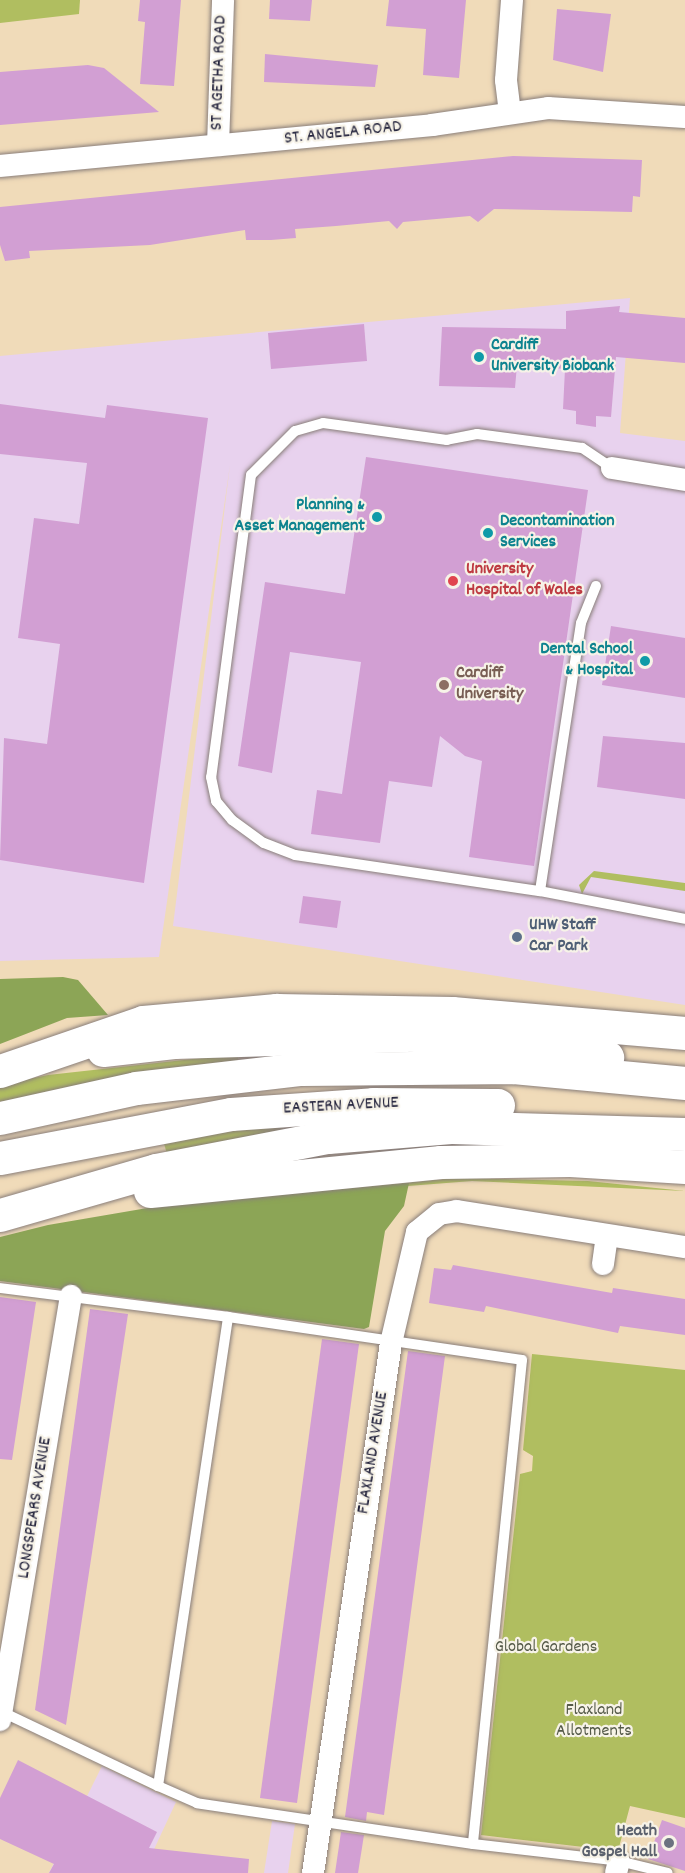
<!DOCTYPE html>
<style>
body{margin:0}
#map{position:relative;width:685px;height:1873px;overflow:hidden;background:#f0dbb9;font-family:Dekko,sans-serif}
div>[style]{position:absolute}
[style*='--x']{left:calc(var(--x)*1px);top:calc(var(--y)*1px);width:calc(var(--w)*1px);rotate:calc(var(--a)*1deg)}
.built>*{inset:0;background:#e8d2ee}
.green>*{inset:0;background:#b0be60}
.forest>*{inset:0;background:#8ca556}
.building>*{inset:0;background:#d29fd3}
.roads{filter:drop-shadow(0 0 2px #897e7a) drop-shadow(0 0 2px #897e7a)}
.lane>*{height:10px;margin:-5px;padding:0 5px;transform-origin:5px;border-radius:5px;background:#fff}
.street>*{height:22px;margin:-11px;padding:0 11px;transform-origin:11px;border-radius:11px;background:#fff}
.highway>*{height:33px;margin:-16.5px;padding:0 16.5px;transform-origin:16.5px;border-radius:16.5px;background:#fff}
.dots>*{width:16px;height:16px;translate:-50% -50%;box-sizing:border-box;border:3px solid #f7f3e8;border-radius:50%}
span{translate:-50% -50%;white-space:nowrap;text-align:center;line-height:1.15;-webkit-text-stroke:4.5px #f7f3e8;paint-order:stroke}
.street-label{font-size:18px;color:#22223b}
.culture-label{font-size:18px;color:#0d838f;font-weight:700}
.left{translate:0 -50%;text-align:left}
.right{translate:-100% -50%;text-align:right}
.health-label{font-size:18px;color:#be3a42;font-weight:700}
.education-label{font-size:18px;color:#785e54;font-weight:700}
.service-label{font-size:18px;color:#4e5e75;font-weight:700}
.park-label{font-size:18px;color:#545948}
.worship-label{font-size:18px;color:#5b616d;font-weight:700}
</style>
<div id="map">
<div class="built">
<i style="clip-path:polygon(630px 298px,620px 433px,685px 441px,685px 1005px,173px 926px,230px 465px,159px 957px,0 961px,0 356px)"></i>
<i style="clip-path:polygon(102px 1766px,176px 1802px,143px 1873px,49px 1873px)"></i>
<i style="clip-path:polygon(272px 1821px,295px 1824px,288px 1873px,264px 1873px)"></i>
</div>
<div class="green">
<i style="clip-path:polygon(0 0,80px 0,79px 14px,0 23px)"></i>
<i style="clip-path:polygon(594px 871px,685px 883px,685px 891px,591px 877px,582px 894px,579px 885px)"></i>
<i style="clip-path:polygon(238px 1054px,238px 1061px,0 1102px,0 1085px,48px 1075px)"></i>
<i style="clip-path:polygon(282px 1125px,284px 1132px,167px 1154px,163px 1140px)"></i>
<i style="clip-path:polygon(457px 1178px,588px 1181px,685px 1191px,472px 1181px,165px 1205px)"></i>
<i style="clip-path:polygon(532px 1354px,685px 1370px,685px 1818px,630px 1806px,618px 1851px,481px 1835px,520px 1474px,532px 1471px,533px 1456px,523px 1450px)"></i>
</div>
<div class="forest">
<i style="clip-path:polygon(63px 977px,78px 980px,108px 1015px,67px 1018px,0 1044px,0 979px)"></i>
<i style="clip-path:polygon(409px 1183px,404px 1206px,385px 1231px,369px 1327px,364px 1329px,0 1281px,0 1237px,48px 1225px,165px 1205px)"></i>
</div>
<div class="building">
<i style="clip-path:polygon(140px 0,181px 0,174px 86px,140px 84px,145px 22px,138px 21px)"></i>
<i style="clip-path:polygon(270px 0,312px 0,310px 21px,269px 19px)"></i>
<i style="clip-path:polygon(389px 0,466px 0,459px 78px,423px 75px,426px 29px,386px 26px)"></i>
<i style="clip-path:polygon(557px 9px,611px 14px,603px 72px,553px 60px)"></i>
<i style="clip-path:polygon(265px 54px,378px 65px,375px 87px,264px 82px)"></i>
<i style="clip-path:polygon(88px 65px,104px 68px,159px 112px,0 125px,0 72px)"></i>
<i style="clip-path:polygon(513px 156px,642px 160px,640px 197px,633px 196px,632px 212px,494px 209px,478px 222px,470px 216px,403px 222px,397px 229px,389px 221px,336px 226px,295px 229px,296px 238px,271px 240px,246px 240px,245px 230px,150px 245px,29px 251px,30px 258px,5px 261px,0 245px,0 207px)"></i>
<i style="clip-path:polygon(620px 306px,619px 312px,685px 318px,685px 363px,616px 357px,611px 417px,596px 416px,596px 427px,576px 424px,576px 411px,563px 409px,565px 369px,517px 365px,515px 388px,439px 386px,442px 327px,566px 329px,566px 311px)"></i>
<i style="clip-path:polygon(364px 324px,367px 361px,271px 369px,268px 333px)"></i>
<i style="clip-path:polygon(0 404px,105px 418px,107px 405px,208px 418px,144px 883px,0 860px,4px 738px,47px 744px,60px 644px,18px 638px,34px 518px,79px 524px,87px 463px,0 454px)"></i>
<i style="clip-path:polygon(366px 457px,588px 490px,534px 866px,469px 857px,482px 761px,465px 756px,440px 736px,432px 787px,389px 781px,380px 843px,311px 834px,317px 790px,342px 794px,361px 662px,290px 652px,272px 773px,238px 766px,265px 582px,345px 594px)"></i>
<i style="clip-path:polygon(611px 626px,685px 638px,685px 698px,602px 685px)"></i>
<i style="clip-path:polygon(603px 736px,685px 743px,685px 799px,597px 787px)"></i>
<i style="clip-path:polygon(303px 896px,341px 901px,337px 928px,299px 923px)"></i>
<i style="clip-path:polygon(453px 1265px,612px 1293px,613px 1288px,685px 1299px,685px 1335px,620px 1326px,618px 1333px,486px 1306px,484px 1312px,429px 1303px,434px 1268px,451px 1270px)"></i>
<i style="clip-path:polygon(0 1297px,36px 1302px,12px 1460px,0 1459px)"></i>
<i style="clip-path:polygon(90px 1309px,128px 1314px,66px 1725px,35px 1710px)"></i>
<i style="clip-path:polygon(322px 1339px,359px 1344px,297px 1803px,260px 1798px)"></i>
<i style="clip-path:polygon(408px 1351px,445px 1356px,384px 1815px,367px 1812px,366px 1821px,345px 1817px)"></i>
<i style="clip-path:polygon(18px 1760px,157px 1832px,149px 1848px,249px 1859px,248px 1873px,49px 1873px,54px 1864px,0 1839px,0 1798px)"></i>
<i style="clip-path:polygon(662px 1820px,685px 1828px,685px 1871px,648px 1859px)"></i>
<i style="clip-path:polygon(341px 1832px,364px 1835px,358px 1873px,335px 1873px)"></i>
</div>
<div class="roads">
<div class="lane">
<i style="--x:612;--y:468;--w:36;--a:-146"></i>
<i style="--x:582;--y:448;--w:106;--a:-172.4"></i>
<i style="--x:477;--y:434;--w:31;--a:169"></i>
<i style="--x:447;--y:440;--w:125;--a:-172.2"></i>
<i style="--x:323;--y:423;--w:29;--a:164"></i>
<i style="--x:295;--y:431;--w:62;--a:135"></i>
<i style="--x:251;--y:475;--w:305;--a:97.5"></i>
<i style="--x:211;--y:777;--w:25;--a:78"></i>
<i style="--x:216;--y:801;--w:25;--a:50"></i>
<i style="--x:232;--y:820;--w:39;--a:36"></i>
<i style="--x:264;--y:843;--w:33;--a:21"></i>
<i style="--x:295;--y:855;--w:248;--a:8.4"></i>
<i style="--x:540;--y:891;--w:148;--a:10.9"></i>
<i style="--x:540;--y:891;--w:271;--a:-81.3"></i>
<i style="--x:581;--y:623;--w:40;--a:-68"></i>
<i style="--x:0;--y:1288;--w:230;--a:7.2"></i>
<i style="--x:0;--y:1711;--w:175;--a:25.4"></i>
<i style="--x:158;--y:1786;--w:474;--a:-81.5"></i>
<i style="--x:228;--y:1317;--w:297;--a:8.3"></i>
<i style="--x:522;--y:1360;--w:486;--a:95.8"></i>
<i style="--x:473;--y:1844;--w:279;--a:-171.6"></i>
<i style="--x:197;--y:1803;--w:43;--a:-156.4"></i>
<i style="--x:473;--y:1844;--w:147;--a:6.6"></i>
<i style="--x:619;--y:1861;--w:50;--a:13.8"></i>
</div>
<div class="street">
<i style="--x:510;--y:113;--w:33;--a:-97"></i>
<i style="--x:506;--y:80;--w:80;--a:-85.7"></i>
<i style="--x:218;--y:145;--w:145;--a:-88"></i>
<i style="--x:0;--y:166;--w:434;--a:-5.4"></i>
<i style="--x:432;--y:125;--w:117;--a:-8.3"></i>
<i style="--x:548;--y:108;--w:137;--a:3.8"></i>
<i style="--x:612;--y:468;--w:74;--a:9.3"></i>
<i style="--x:603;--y:1264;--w:28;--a:-82"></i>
<i style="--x:0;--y:1720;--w:430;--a:-80.5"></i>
<i style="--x:313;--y:1873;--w:536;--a:-81.63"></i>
<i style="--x:391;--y:1343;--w:114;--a:-76.8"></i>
<i style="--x:417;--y:1232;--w:28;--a:-39"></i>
<i style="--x:439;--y:1214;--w:18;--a:-9"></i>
<i style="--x:457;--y:1211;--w:231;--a:9"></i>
<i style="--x:616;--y:1873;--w:12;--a:-76"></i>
</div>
<div class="highway">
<i style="--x:103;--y:1050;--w:71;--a:-6.4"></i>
<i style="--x:174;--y:1042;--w:240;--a:-1.7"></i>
<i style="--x:414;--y:1035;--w:101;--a:2.3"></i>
<i style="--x:515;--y:1039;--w:94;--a:11.1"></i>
<i style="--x:0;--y:1071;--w:151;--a:-18.9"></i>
<i style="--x:143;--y:1022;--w:134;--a:-5.2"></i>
<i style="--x:276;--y:1010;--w:176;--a:1"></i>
<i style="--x:452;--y:1013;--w:234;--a:4.9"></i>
<i style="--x:0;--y:1118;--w:139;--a:-12.4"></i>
<i style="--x:136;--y:1088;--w:166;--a:-6.6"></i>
<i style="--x:301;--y:1069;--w:212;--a:-0.5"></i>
<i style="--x:513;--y:1067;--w:173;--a:5.3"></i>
<i style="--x:0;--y:1158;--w:235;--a:-10.8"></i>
<i style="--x:231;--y:1114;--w:142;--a:-4"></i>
<i style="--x:373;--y:1104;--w:125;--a:0.5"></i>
<i style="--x:150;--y:1191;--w:292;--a:-5.7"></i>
<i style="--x:441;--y:1162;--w:129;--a:-0.9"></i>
<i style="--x:570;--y:1160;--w:115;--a:3.5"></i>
<i style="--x:0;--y:1215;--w:162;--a:-16.1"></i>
<i style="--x:156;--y:1170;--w:175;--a:-10.9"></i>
<i style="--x:328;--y:1137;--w:123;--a:-4.6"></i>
<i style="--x:451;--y:1127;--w:234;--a:1.7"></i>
</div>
</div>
<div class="dots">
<i style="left:479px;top:357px;background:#0f9aa8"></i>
<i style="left:377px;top:517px;background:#0f9aa8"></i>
<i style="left:488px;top:533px;background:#0f9aa8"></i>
<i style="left:453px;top:581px;background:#e0444e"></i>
<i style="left:645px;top:661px;background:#0f9aa8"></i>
<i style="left:444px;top:685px;background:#8d6e63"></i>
<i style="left:517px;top:937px;background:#5c6f8a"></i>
<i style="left:669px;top:1843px;background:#6b7280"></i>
</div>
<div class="street-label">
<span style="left:220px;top:73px;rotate:-88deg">ST AGETHA ROAD</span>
<span style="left:343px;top:134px;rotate:-6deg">ST. ANGELA ROAD</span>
<span style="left:341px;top:1107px;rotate:-3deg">EASTERN AVENUE</span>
<span style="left:374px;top:1453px;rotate:-81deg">FLAXLAND AVENUE</span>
<span style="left:36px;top:1508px;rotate:-81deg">LONGSPEARS AVENUE</span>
</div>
<div class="culture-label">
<span class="left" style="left:491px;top:357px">Cardiff<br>University Biobank</span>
<span class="right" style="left:365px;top:517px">Planning &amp;<br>Asset Management</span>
<span class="left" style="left:500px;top:533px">Decontamination<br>Services</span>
<span class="right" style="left:633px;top:661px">Dental School<br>&amp; Hospital</span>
</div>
<div class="health-label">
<span class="left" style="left:466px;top:581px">University<br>Hospital of Wales</span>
</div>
<div class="education-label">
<span class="left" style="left:456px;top:685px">Cardiff<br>University</span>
</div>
<div class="service-label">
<span class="left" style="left:529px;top:937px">UHW Staff<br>Car Park</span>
</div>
<div class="park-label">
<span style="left:546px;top:1648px">Global Gardens</span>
<span style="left:594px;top:1722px">Flaxland<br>Allotments</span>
</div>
<div class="worship-label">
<span class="right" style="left:657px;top:1843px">Heath<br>Gospel Hall</span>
</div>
</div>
